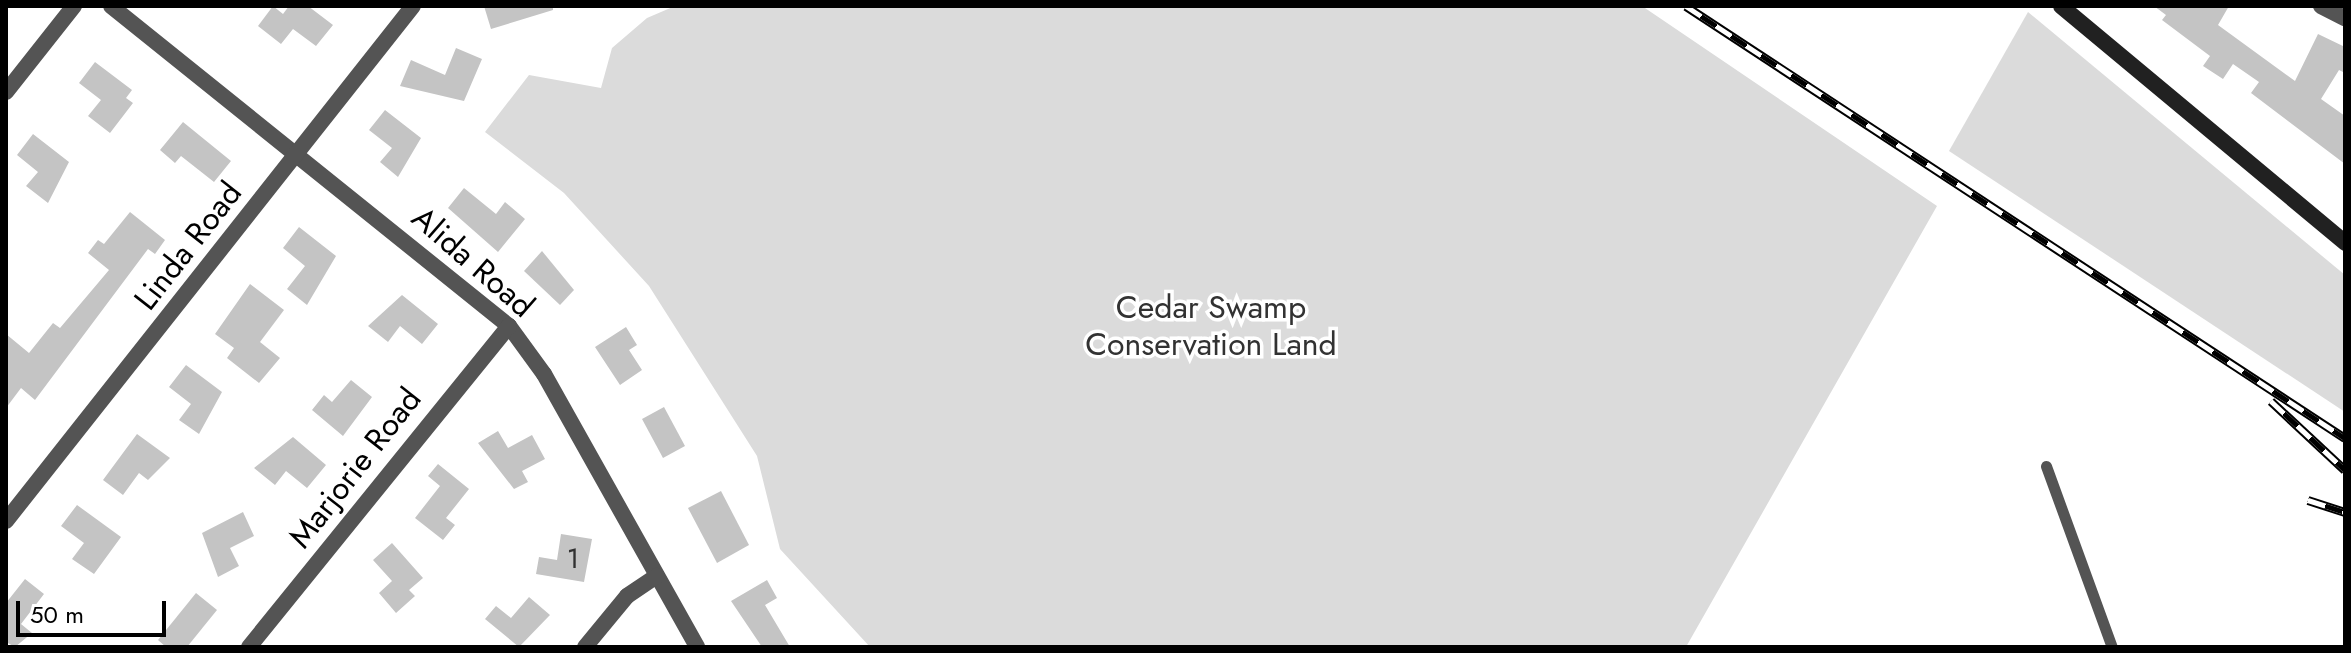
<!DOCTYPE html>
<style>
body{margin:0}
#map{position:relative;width:2351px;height:653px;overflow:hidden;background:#fff;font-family:Jost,sans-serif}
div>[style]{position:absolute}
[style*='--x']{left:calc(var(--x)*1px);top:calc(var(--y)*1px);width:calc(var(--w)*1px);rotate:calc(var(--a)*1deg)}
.green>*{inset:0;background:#dbdbdb}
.building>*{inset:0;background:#c4c4c4}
.service>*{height:11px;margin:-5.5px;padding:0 5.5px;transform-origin:5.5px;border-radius:5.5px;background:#545454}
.minor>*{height:16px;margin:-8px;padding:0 8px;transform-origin:8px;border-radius:8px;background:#545454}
.secondary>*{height:16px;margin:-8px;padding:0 8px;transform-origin:8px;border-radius:8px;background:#212121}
.rail>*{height:9px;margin-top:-4.5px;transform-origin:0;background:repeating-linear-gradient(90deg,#fff 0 18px,#000 0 36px);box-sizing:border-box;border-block:2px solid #000}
span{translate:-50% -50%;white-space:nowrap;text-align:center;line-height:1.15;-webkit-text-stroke:7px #fff;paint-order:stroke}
.number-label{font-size:28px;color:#313131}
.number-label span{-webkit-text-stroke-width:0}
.street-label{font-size:32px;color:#000}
.park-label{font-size:32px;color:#323232}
.frame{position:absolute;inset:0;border:8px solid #000;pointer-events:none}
.scale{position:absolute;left:16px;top:601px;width:150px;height:36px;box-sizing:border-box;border:4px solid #000;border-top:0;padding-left:10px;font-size:24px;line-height:28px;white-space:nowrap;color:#000;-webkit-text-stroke:6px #fff;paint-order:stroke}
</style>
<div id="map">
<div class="green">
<i style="clip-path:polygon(675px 6px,1642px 6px,1937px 206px,1686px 647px,870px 647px,780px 549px,757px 456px,649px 286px,564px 193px,485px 132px,529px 75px,601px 88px,612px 48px,647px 18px)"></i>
<i style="clip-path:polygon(2028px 12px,2345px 275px,2345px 412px,1949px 151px)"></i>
</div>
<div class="building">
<i style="clip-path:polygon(273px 6px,283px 14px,289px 6px,308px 6px,333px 25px,316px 46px,293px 29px,281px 44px,258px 26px)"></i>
<i style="clip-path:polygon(484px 6px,553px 6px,553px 10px,491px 29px)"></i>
<i style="clip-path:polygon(2154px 6px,2229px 6px,2218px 25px,2295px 81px,2318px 34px,2345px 47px,2345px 73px,2339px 70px,2321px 99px,2345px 116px,2345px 164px,2251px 93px,2259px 82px,2233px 64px,2223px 79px,2203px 66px,2210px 56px,2162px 20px,2166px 15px)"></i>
<i style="clip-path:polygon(456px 48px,482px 59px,464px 101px,400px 86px,411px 60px,445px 75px)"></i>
<i style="clip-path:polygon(95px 62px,132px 90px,126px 98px,133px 103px,110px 133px,88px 116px,101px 100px,79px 83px)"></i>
<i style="clip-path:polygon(385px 110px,421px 138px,398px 177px,380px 162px,392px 148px,369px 130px)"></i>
<i style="clip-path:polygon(183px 122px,231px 161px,214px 182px,181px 156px,175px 163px,160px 150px)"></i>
<i style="clip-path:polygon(33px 134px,69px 162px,48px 203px,26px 186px,38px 172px,17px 155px)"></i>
<i style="clip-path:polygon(464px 188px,496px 214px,505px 202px,525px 219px,498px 252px,448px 208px)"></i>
<i style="clip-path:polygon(130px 212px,165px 240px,155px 254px,148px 249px,35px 400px,21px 388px,6px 408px,6px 334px,29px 353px,53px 323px,60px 328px,109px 270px,88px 253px,98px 240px,104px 244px)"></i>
<i style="clip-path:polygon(299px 227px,336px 256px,307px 305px,287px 289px,305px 266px,283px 248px)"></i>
<i style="clip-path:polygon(542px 251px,574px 290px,560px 305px,524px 271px)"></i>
<i style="clip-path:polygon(250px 284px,284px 310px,260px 342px,280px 358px,259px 383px,227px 358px,234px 348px,215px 334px)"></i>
<i style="clip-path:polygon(402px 295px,438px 324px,422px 344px,400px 326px,388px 342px,368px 326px)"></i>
<i style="clip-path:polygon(626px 327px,637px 345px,629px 350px,642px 370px,620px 385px,595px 347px)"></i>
<i style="clip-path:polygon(186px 365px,222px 392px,199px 434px,179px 420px,191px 404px,169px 387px)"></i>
<i style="clip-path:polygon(351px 380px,372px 397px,343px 436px,312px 410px,324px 395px,332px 402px)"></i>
<i style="clip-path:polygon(664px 407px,685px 446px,663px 458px,642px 419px)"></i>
<i style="clip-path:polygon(498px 431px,508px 448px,532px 435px,545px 459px,522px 471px,528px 482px,514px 489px,478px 443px)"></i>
<i style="clip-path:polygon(137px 434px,170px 458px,148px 480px,139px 473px,123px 495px,103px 480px)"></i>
<i style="clip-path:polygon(293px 437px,326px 465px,307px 488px,286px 471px,275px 485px,254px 468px)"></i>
<i style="clip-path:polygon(438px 464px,469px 489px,446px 518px,455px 525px,443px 540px,415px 518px,440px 486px,428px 476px)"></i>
<i style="clip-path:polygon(721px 491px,749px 545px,717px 563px,688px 508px)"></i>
<i style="clip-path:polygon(77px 505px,121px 537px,94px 574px,72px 559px,84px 543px,61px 526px)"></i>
<i style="clip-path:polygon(243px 512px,254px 536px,230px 548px,239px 566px,218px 577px,202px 533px)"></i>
<i style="clip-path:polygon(561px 534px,592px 539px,584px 582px,536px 574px,539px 557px,557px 560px)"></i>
<i style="clip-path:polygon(392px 543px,423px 578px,409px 590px,415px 596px,396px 613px,379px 593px,392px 581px,373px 560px)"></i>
<i style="clip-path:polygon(25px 579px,44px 594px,21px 624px,32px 633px,15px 647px,6px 642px,6px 603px)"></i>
<i style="clip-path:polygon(767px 580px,777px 598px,765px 605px,790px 647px,762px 647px,731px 601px)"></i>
<i style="clip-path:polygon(196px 593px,217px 610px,187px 647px,166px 647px,158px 640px)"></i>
<i style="clip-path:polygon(529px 597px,550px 615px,519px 647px,485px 619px,496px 606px,511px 618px)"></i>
</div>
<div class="service">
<i style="--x:2046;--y:466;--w:193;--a:70"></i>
</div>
<div class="minor">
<i style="--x:111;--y:6;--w:511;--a:38.8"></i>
<i style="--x:509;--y:326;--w:59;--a:53.9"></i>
<i style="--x:544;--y:374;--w:313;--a:60.7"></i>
<i style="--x:2321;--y:6;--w:27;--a:27"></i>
<i style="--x:6;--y:92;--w:110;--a:-51.7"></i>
<i style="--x:6;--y:521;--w:656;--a:-51.68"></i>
<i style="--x:249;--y:647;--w:413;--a:-51"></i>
<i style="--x:585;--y:647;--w:66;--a:-50.5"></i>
<i style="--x:627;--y:596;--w:36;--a:-34"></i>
</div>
<div class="secondary">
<i style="--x:2061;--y:6;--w:370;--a:39.8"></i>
</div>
<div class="rail">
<i style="--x:1686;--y:6;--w:788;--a:33.25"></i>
<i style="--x:2271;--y:401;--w:101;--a:43"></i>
<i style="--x:2308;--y:500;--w:39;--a:18"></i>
</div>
<div class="number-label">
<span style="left:573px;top:559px">1</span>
</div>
<div class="street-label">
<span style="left:188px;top:246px;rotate:-52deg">Linda Road</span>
<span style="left:473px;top:262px;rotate:41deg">Alida Road</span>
<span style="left:355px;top:468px;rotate:-52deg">Marjorie Road</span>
</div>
<div class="park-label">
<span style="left:1211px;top:326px">Cedar Swamp<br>Conservation Land</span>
</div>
<div class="frame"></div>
<div class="scale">50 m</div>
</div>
